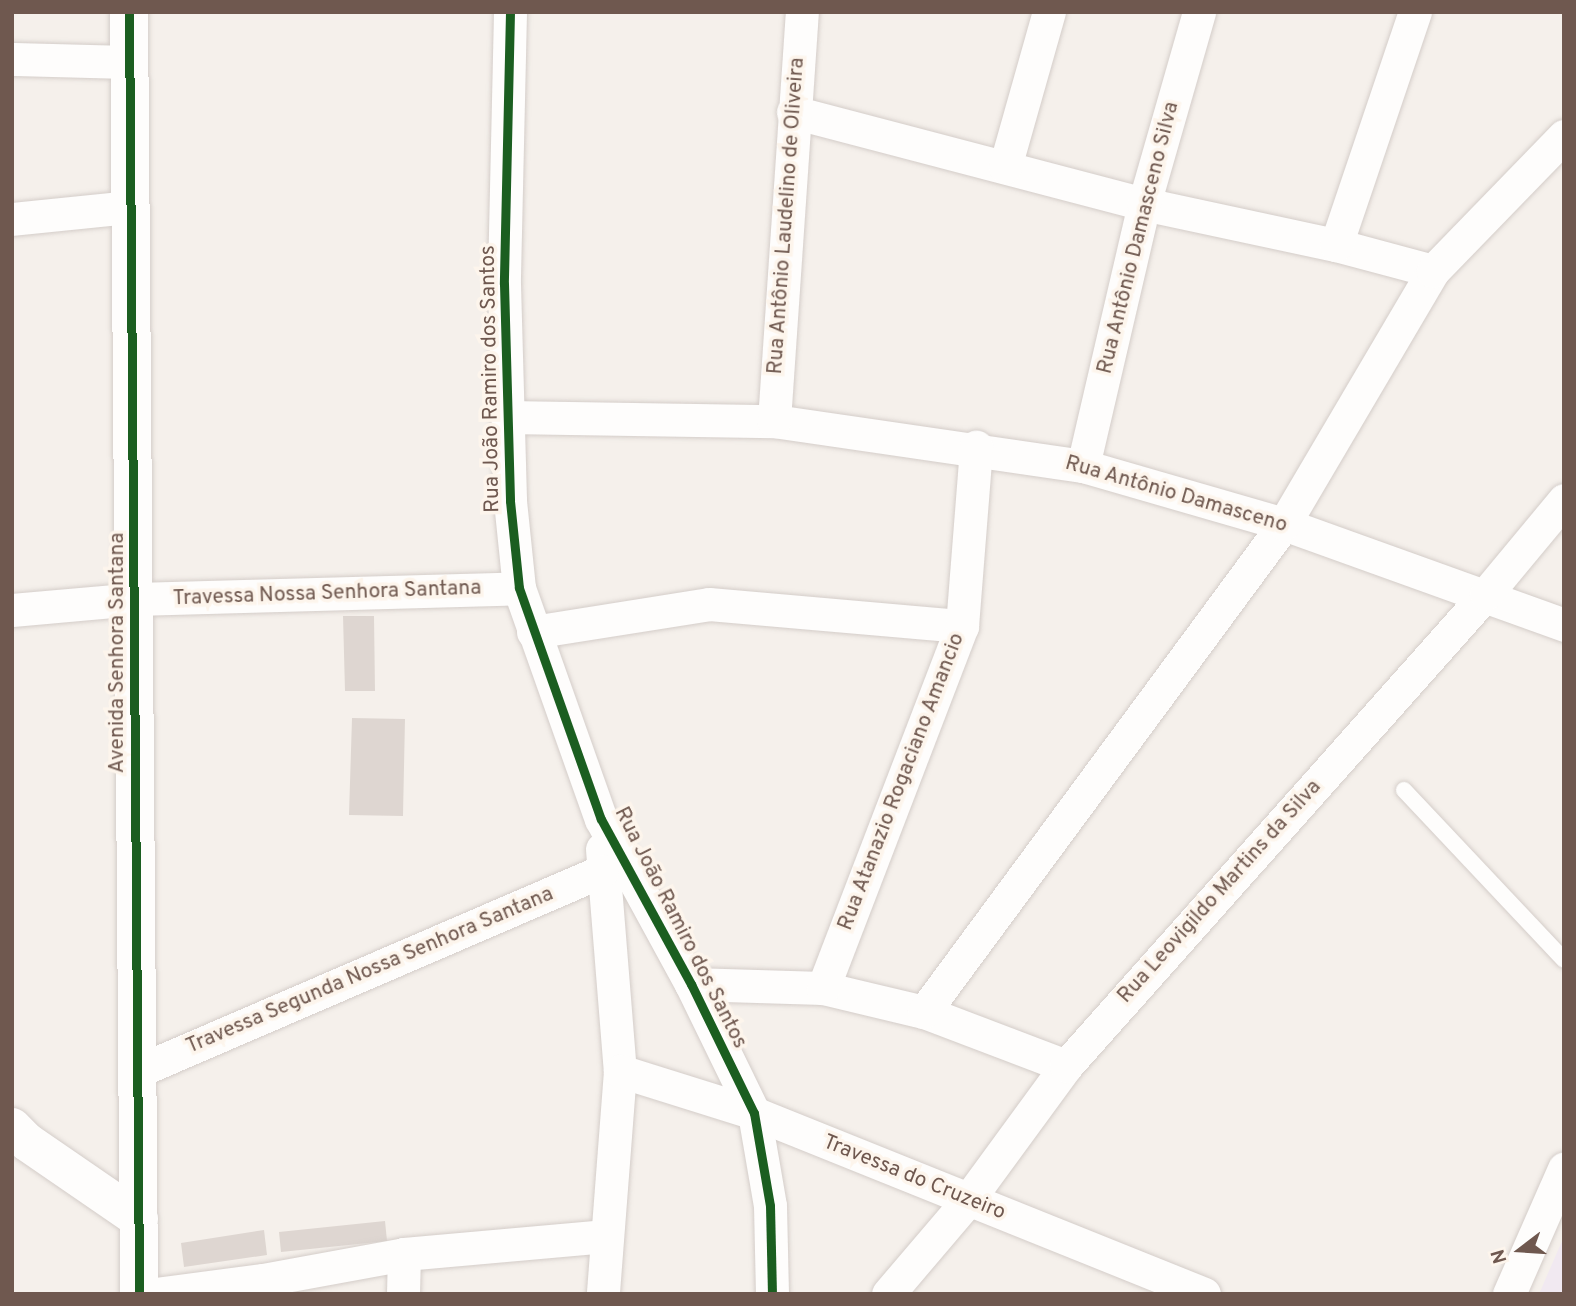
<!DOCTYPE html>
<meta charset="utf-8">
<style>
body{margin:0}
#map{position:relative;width:1576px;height:1306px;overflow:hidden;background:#f5f0eb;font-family:Overpass,sans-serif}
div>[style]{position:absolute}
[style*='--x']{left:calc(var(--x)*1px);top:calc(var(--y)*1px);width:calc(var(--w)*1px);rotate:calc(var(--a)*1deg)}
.education>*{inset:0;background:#f1e9f1}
.building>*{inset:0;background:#ded6d1}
.roads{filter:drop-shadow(0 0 2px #d4cdc9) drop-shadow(0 0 2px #d4cdc9)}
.service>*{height:16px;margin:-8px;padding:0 8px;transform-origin:8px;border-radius:8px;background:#fefdfc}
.minor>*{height:33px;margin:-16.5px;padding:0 16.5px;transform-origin:16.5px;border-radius:16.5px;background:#fefdfc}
.tertiary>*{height:38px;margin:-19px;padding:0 19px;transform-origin:19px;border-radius:19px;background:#fefdfc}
.cycleway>*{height:9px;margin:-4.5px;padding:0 4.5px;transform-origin:4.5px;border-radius:4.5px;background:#1b5e20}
span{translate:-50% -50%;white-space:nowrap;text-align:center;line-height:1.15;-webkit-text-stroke:7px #fdf5ec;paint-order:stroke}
.street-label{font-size:21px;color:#6f584f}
.frame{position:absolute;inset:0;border:14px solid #6f584f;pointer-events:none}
.north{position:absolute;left:1485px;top:1215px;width:70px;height:70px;-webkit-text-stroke:5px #fdf5ec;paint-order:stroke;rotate:253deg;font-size:19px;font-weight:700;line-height:28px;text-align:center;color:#6f584f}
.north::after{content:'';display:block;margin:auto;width:24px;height:32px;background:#6f584f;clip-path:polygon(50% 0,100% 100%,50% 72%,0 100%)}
</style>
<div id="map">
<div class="education">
<i style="clip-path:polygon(1564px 1237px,1564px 1294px,1539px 1294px,1559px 1248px)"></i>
</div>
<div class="building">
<i style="clip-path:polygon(343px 616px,374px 616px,375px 691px,345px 691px)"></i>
<i style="clip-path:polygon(352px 718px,405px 719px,403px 816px,349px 815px)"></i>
<i style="clip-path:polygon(385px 1221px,387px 1241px,281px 1252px,279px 1232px)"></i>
<i style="clip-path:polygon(264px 1230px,267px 1255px,184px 1267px,181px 1243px)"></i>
</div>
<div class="roads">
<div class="service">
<i style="--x:1404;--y:790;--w:233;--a:46.7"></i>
</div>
<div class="minor">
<i style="--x:510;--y:12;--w:272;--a:91.3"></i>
<i style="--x:504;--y:284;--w:217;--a:88.4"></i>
<i style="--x:510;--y:501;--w:87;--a:84.1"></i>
<i style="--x:519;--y:588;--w:245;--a:70.5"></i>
<i style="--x:601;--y:819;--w:188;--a:61.4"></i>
<i style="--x:691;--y:984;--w:144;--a:64"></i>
<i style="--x:754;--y:1113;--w:94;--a:80.2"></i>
<i style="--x:770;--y:1206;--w:88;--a:88.7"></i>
<i style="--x:12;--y:59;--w:118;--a:1.5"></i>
<i style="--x:793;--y:112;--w:363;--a:14.7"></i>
<i style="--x:1144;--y:204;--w:196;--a:12.1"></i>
<i style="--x:1336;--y:245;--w:100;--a:15"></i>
<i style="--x:1005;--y:167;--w:161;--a:-74.2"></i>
<i style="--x:12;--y:219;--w:120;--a:-5.8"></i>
<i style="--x:1336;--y:245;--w:246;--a:-71.3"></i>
<i style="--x:507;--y:417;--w:267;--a:0.9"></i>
<i style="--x:774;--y:421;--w:312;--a:8.3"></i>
<i style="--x:1083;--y:466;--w:209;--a:16.1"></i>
<i style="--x:1284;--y:524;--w:298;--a:19.8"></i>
<i style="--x:774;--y:421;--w:410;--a:-86.1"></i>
<i style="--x:1083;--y:466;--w:269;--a:-76.9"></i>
<i style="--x:1144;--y:204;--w:200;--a:-74"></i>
<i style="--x:12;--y:610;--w:123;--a:-5.1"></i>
<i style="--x:135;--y:599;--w:384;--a:-1.6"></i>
<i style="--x:533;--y:632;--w:178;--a:-9"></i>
<i style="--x:709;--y:604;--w:254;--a:5"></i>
<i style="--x:602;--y:849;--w:223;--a:85.4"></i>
<i style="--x:620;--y:1071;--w:224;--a:94.4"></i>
<i style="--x:691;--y:984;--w:132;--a:1.7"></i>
<i style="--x:823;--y:988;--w:104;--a:13.4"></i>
<i style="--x:924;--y:1012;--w:152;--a:20.8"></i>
<i style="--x:823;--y:988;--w:388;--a:-69"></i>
<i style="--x:962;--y:626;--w:180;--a:-85.5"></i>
<i style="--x:924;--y:1012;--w:606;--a:-53.58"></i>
<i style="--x:1284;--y:524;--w:294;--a:-59.5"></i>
<i style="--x:1433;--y:271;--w:188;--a:-45.9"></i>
<i style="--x:138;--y:1071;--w:505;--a:-23.32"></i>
<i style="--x:620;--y:1071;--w:140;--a:17.4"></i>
<i style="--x:754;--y:1113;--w:485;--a:21.9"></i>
<i style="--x:155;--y:1294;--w:109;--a:-7.4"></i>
<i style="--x:263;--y:1280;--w:143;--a:-10.4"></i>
<i style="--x:404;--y:1254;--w:203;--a:-5.1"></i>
<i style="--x:403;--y:1294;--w:40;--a:-88.6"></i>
<i style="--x:888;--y:1294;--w:123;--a:-49.6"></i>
<i style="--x:968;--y:1200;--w:166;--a:-53.8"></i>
<i style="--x:1066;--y:1066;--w:632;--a:-48.34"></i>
<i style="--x:1486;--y:594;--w:122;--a:-50.3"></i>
<i style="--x:1509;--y:1294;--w:137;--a:-66.3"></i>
</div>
<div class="tertiary">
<i style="--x:129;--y:12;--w:1282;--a:89.55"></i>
<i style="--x:12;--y:1127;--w:21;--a:45"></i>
<i style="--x:27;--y:1142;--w:136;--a:34.5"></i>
</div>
</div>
<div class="cycleway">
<i style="--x:129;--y:12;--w:1282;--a:89.55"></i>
<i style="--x:510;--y:12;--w:272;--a:91.3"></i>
<i style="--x:504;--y:284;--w:217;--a:88.4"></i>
<i style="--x:510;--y:501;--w:87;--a:84.1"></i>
<i style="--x:519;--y:588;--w:245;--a:70.5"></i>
<i style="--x:601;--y:819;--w:188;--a:61.4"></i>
<i style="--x:691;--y:984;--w:144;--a:64"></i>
<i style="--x:754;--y:1113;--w:94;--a:80.2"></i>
<i style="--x:770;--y:1206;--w:88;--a:88.7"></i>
</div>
<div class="street-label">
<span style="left:787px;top:216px;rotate:-86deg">Rua Antônio Laudelino de Oliveira</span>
<span style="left:1139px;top:238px;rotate:-76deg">Rua Antônio Damasceno Silva</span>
<span style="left:491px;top:379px;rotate:-91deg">Rua João Ramiro dos Santos</span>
<span style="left:1176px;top:495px;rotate:16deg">Rua Antônio Damasceno</span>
<span style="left:327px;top:594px;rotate:-2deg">Travessa Nossa Senhora Santana</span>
<span style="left:118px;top:653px;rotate:-90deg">Avenida Senhora Santana</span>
<span style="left:902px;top:782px;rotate:-69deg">Rua Atanazio Rogaciano Amancio</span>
<span style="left:1220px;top:892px;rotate:-48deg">Rua Leovigildo Martins da Silva</span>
<span style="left:680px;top:928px;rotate:63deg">Rua João Ramiro dos Santos</span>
<span style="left:370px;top:971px;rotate:-23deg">Travessa Segunda Nossa Senhora Santana</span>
<span style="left:914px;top:1178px;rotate:22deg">Travessa do Cruzeiro</span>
</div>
<div class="frame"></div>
<div class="north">N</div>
</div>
